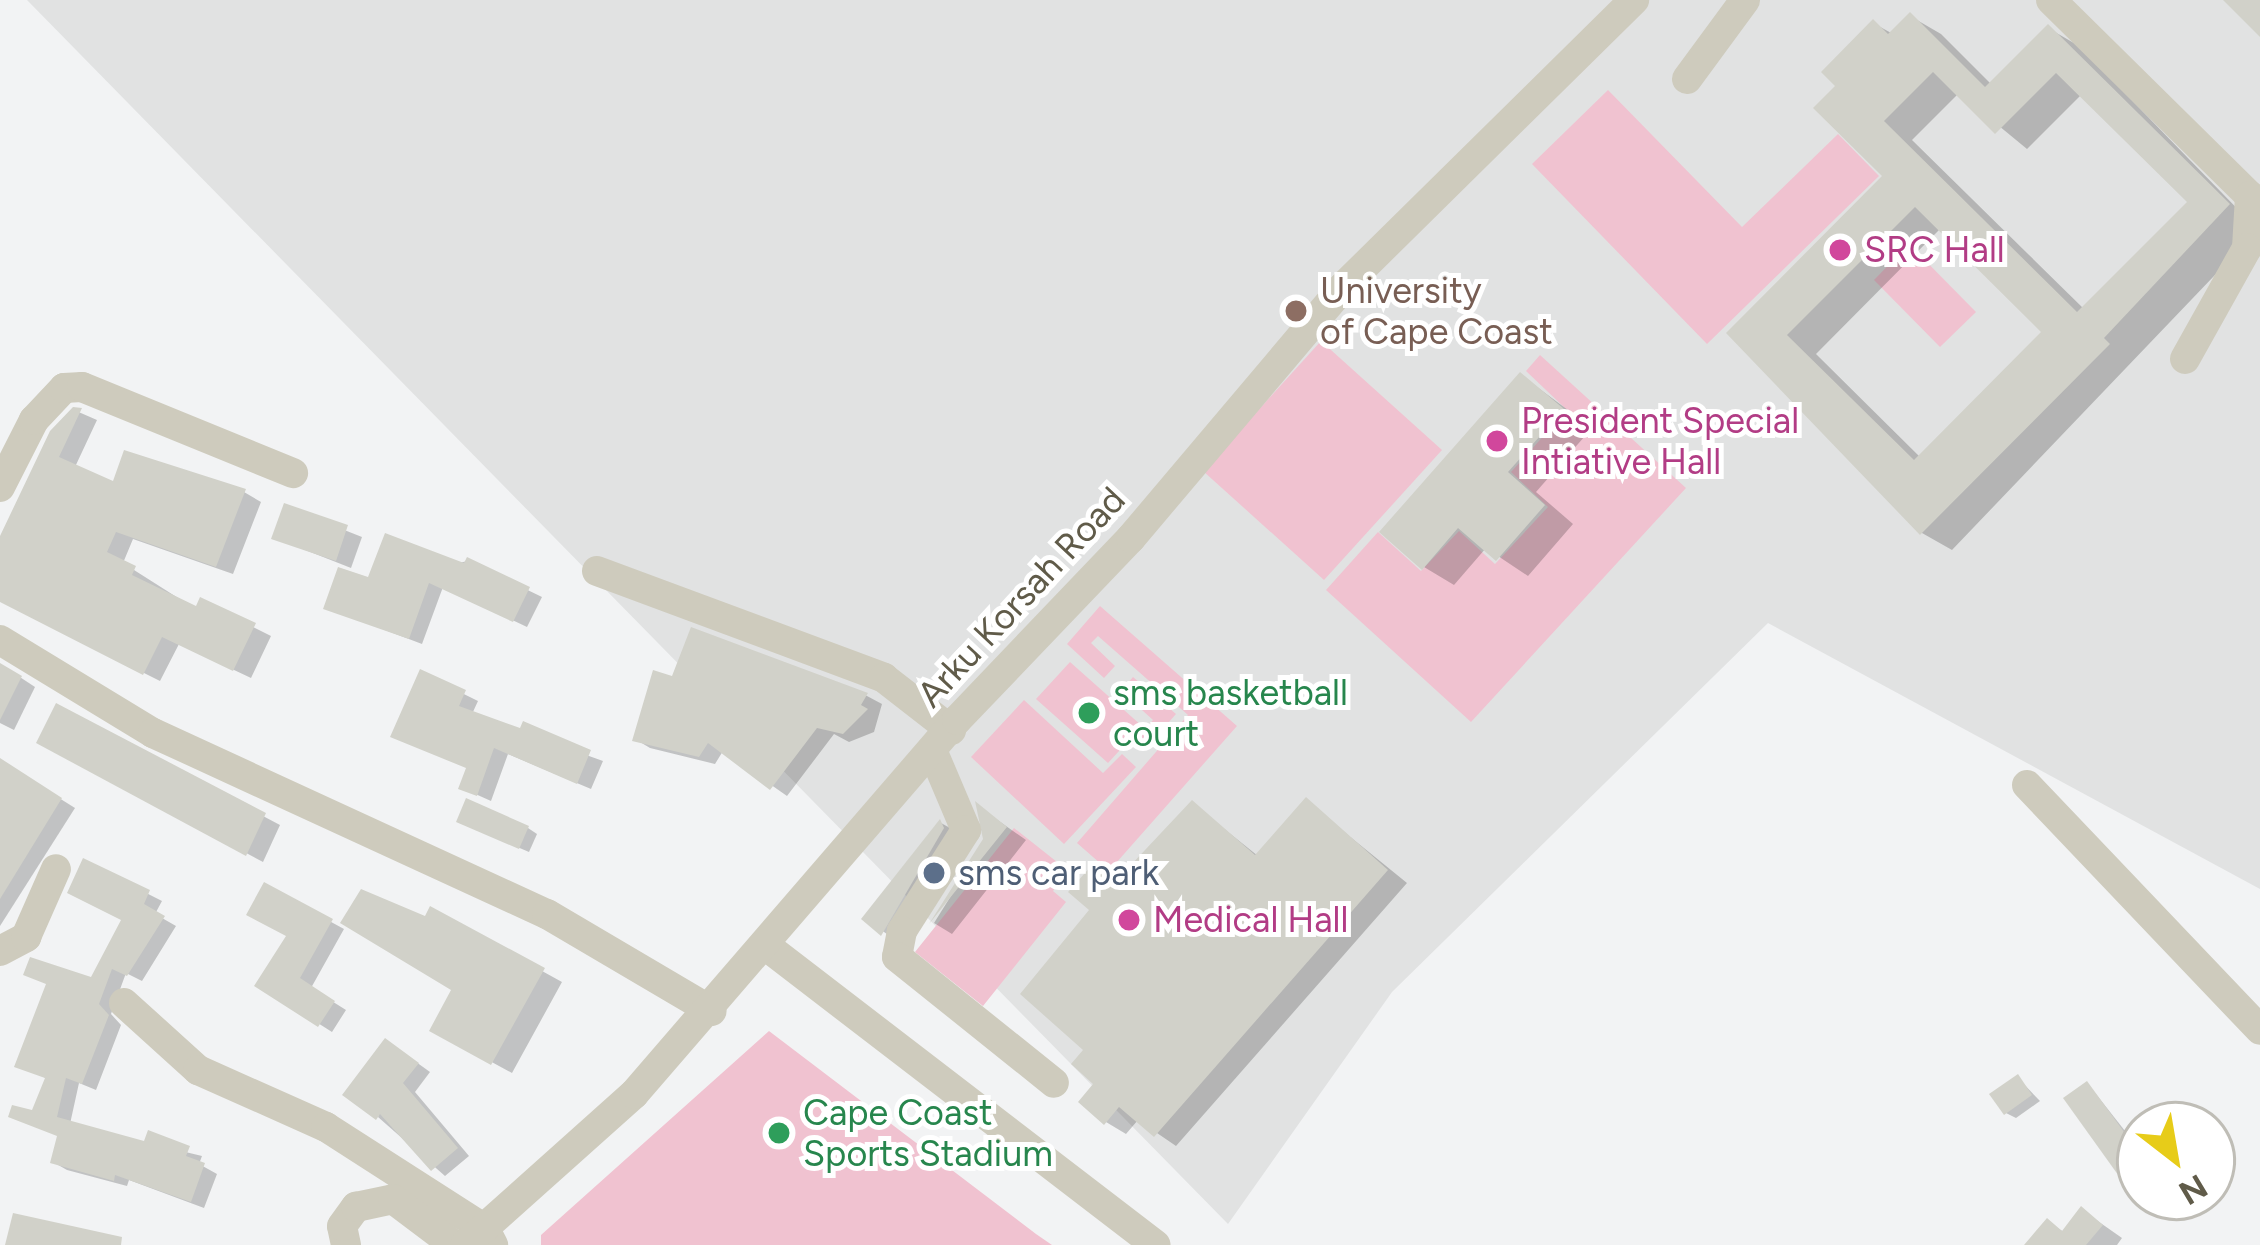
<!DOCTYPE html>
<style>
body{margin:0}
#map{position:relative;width:2260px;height:1245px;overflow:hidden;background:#f2f3f4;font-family:Figtree,sans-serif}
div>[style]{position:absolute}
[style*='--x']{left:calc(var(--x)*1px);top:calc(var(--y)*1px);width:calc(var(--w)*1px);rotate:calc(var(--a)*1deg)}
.education>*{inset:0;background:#e1e2e2}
.green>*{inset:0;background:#f0c2d0}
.shadow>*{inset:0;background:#0003}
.building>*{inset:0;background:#d1d1c9}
.minor>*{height:30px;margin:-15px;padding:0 15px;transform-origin:15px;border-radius:15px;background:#cecbbd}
.dots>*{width:33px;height:33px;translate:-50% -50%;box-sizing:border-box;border:6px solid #fff;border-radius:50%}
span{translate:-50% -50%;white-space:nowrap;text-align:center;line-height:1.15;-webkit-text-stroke:10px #fff;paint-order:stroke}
.hotel-label{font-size:36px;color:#b23c85}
.left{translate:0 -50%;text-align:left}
.education-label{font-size:36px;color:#785e54}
.street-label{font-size:36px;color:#605b49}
.leisure-label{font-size:36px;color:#27864d}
.service-label{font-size:36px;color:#4e5e75}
.north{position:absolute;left:2116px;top:1101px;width:120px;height:120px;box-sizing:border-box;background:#fff;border:3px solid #bfbdb6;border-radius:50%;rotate:149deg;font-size:33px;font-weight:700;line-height:48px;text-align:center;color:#605b49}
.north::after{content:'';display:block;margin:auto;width:42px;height:54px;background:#e7cc19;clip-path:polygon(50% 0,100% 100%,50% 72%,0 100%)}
</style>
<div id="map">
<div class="education">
<i style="clip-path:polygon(27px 0,2260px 0,2260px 889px,1768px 623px,1392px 992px,1228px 1224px)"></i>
</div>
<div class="green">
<i style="clip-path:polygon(1608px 90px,1742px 227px,1838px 134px,1879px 176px,1707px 344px,1532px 164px)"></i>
<i style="clip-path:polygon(1909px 244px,1976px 312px,1940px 347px,1874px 280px)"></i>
<i style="clip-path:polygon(1321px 341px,1442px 450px,1324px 580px,1203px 471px)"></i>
<i style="clip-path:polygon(1540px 355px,1686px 488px,1471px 722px,1326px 590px,1378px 532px,1421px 571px,1459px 531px,1495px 564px,1548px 507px,1511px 472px,1567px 410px,1526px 371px)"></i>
<i style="clip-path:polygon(1100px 606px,1237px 726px,1109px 871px,1077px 843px,1188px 715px,1098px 636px,1091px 643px,1115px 666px,1104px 678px,1067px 644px)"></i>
<i style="clip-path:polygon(1070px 662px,1142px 726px,1108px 763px,1036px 699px)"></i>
<i style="clip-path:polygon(1133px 677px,1176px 714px,1146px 748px,1137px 739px,1153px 720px,1121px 691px)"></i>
<i style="clip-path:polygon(1024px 700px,1103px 773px,1122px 754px,1136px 767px,1064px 844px,971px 757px)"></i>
<i style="clip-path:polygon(1014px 828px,1057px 862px,1050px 871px,1061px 880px,1053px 891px,1066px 902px,983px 1006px,915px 952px)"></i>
<i style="clip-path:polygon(769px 1031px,1036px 1234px,1052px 1245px,541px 1245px,541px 1235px)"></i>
</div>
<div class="shadow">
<i style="clip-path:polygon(evenodd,1910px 16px,1941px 34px,1992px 85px,2048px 28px,2079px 46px,2258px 230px,1952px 550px,1922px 533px,1730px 333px,1887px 176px,1839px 86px,1873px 23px,1893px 34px,1910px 16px,1959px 93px,2027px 149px,2082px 94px,2191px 202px,2084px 309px,1912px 140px,1959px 93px,1910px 16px,1941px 228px,2046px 332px,1921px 458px,1816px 354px,1941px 228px)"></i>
<i style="clip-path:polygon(1521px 375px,1592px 428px,1536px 492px,1573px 524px,1528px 576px,1486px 548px,1454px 585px,1424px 567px)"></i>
<i style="clip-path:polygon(74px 410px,97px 420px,75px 467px,115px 485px,244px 492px,261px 502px,233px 574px,133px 539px,123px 563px,197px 610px,202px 601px,271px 636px,251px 678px,179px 644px,160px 681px,0 601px,0 543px)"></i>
<i style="clip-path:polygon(286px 507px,362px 537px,351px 568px,275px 538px)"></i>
<i style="clip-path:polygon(468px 561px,542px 597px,527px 627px,443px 587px,422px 644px,327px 608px,370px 581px)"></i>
<i style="clip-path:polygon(693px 631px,867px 696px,882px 704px,874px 732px,849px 742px,834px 734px,787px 796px,723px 751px,715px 764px,650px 748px,635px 739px,674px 680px)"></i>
<i style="clip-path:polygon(0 664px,35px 687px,14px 730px,0 723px)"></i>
<i style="clip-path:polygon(421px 673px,478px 701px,472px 714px,603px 761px,591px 789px,508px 754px,491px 801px,462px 788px,469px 769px)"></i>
<i style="clip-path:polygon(58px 707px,280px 825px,263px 862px,40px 742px)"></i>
<i style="clip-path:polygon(0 761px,75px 808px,0 926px)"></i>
<i style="clip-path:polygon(1306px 801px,1407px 883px,1176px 1146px,1138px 1120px,1126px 1134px,1106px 1122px,1087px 1050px,1094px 868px,1118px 883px,1193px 804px,1258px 856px)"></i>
<i style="clip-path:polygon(979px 807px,1026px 840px,952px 934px,934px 923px,986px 840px)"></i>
<i style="clip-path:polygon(941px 823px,961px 834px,903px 945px,865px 919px)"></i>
<i style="clip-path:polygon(469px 826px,528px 828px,537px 834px,529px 852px)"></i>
<i style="clip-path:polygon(85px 862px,162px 901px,155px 914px,176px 926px,142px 981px,126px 973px,111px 1014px,121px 1025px,96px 1090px,79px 1083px,70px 1124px,202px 1156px,199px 1164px,217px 1174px,204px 1208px,129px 1180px,127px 1186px,67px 1170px,53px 1162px,60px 1137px,34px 1114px,48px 1079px,17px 1065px,92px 980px,125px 919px)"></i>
<i style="clip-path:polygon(265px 886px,344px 929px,311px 988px,346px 1010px,332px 1032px,258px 985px,290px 936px)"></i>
<i style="clip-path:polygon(431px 910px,562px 982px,512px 1073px,433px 1030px,455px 989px,426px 920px)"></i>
<i style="clip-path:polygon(398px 1049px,430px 1072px,415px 1092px,469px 1156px,445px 1176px,378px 1117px)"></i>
<i style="clip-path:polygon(2018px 1078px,2040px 1101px,2016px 1118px,2006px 1113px)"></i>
<i style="clip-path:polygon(2088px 1084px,2140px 1150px,2138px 1190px,2128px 1184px)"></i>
<i style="clip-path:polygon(2082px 1210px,2122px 1238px,2117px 1245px,2028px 1245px,2047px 1222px,2064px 1232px)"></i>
</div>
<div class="building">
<i style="clip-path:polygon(2223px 0,2260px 0,2260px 37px)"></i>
<i style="clip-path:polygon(evenodd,1910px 12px,1985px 87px,2048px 24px,2230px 204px,2104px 338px,2110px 344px,1920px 535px,1726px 333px,1882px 176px,1813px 108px,1835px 86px,1821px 72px,1873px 19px,1888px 34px,1910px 12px,1933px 72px,1995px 134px,2056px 73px,2187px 202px,2077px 312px,1884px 121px,1933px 72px,1910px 12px,1915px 207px,2041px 332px,1914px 460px,1787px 335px,1915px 207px)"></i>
<i style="clip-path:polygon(1520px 372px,1564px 409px,1508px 472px,1545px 505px,1496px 561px,1458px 528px,1422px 570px,1379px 532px)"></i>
<i style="clip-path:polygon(73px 407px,82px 408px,59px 457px,113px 481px,124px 450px,246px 489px,216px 567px,116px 532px,107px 552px,136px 566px,132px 575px,196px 606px,200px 597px,256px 623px,233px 671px,162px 637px,143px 675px,0 602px,0 536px,50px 431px)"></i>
<i style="clip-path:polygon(284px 503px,348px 525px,336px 561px,271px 539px)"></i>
<i style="clip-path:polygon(385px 533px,464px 563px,467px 557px,530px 587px,513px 622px,429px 583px,409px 639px,323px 609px,338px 567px,368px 577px)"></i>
<i style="clip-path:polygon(691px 627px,868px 693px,861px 705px,868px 709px,843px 734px,817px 728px,770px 790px,708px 743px,699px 757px,632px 741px,653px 670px,672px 676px)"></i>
<i style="clip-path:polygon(0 663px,22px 676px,0 720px)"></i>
<i style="clip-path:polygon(420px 669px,466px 690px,459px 706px,520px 728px,523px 721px,591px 750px,577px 784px,494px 748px,477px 796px,458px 789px,466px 768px,390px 737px)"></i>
<i style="clip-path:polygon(56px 703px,266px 813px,246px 856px,36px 743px)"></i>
<i style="clip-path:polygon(0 758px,62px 798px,0 899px)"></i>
<i style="clip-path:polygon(1306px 797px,1388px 870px,1154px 1137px,1119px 1107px,1104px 1125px,1078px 1102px,1093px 1084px,1071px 1064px,1083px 1050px,1020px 994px,1089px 910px,1068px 892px,1093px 864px,1114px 883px,1192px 800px,1255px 855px)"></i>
<i style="clip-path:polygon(466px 798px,529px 826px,519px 849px,456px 822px)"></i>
<i style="clip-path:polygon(975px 801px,1007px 827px,929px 924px,983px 839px)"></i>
<i style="clip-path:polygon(940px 819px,944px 828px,881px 936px,861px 919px)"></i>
<i style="clip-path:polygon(83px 858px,150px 890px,144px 904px,165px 916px,127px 976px,112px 969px,99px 1004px,109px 1015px,82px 1084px,66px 1078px,57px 1117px,144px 1141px,148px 1130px,190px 1146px,186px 1156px,205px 1163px,191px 1202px,115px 1175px,114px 1181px,50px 1163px,57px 1136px,8px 1117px,12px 1105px,32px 1110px,45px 1078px,14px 1067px,46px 984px,23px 975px,30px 957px,91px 977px,121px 920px,67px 893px)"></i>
<i style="clip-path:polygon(264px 882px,333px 919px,300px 978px,335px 1001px,318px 1027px,254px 986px,286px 936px,246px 915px)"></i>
<i style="clip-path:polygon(361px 889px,425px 916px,430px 906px,545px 968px,491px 1065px,429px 1031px,451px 990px,340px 923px)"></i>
<i style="clip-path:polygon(385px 1038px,419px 1063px,403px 1083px,458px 1148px,431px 1171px,380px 1114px,376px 1120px,342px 1095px)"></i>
<i style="clip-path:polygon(2018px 1074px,2032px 1095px,2004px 1115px,1989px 1094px)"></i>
<i style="clip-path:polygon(2087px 1081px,2140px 1154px,2140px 1177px,2126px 1186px,2063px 1098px)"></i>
<i style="clip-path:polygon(2081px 1206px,2103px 1225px,2086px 1245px,2024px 1245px,2047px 1218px,2062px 1231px)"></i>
<i style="clip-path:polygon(13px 1213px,122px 1237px,121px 1245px,5px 1245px)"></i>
</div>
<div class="minor">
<i style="--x:2051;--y:0;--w:279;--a:44.6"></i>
<i style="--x:2250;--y:196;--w:52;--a:93.3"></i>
<i style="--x:2247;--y:248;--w:127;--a:119.2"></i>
<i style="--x:1687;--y:79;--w:98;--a:-53.7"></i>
<i style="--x:0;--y:487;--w:75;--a:-63.1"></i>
<i style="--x:34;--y:420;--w:44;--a:-46.8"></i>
<i style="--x:64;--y:388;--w:18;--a:-3"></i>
<i style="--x:82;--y:387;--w:228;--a:22.2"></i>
<i style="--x:597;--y:571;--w:306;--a:20.4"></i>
<i style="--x:884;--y:678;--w:85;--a:37.8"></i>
<i style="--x:0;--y:640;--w:179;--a:31.3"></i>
<i style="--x:153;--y:733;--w:434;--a:24.7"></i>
<i style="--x:547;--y:914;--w:191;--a:30.5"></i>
<i style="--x:932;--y:750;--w:87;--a:67"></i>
<i style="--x:966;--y:830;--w:120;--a:122.4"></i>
<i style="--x:902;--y:931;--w:26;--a:101"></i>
<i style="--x:897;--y:957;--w:201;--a:38.7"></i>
<i style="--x:2027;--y:785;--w:338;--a:46.4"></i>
<i style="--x:766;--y:946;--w:491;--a:37.5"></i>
<i style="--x:0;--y:951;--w:30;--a:-28"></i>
<i style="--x:26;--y:937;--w:74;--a:-66.2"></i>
<i style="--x:124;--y:1003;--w:100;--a:42.2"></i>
<i style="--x:198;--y:1070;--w:140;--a:24"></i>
<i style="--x:326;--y:1127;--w:189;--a:32.7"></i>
<i style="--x:485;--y:1229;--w:18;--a:63"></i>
<i style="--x:346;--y:1245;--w:19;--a:-102"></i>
<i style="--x:342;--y:1226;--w:24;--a:-54"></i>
<i style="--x:356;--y:1207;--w:38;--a:-12"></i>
<i style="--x:393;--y:1199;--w:76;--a:37"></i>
<i style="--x:465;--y:1245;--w:227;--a:-41.8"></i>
<i style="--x:634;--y:1094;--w:494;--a:-49.2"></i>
<i style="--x:957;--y:720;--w:252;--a:-46.3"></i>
<i style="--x:1131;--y:538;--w:329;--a:-49.8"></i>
<i style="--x:1343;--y:287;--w:409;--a:-44.6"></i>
</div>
<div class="dots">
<i style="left:1840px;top:250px;background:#d1479c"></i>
<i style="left:1296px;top:311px;background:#8d6e63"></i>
<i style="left:1497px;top:441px;background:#d1479c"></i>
<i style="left:1089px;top:713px;background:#2e9e5b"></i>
<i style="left:934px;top:873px;background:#5c6f8a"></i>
<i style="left:1129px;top:920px;background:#d1479c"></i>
<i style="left:779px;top:1133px;background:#2e9e5b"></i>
</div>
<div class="hotel-label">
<span class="left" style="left:1864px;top:250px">SRC Hall</span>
<span class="left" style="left:1521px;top:441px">President Special<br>Intiative Hall</span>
<span class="left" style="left:1153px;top:920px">Medical Hall</span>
</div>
<div class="education-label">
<span class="left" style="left:1320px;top:311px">University<br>of Cape Coast</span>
</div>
<div class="street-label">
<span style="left:1021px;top:597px;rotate:-47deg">Arku Korsah Road</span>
</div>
<div class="leisure-label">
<span class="left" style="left:1113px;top:713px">sms basketball<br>court</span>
<span class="left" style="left:803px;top:1133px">Cape Coast<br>Sports Stadium</span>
</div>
<div class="service-label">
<span class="left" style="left:958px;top:873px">sms car park</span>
</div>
<div class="north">N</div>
</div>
